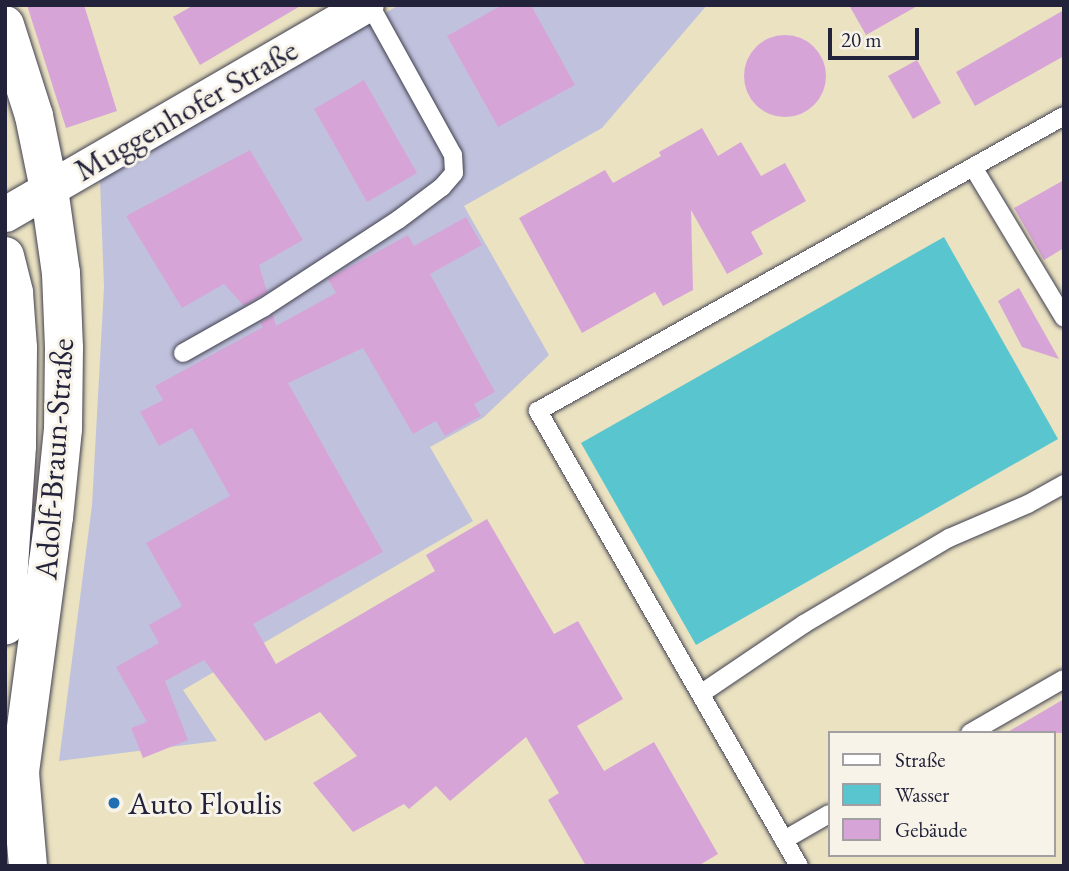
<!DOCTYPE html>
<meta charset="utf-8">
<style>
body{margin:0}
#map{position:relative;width:1069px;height:871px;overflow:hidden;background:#eae2c1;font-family:"EB Garamond",serif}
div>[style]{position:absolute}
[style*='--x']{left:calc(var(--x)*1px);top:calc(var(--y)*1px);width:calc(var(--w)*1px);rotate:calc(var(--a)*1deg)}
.industrial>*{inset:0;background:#c0c2dd}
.water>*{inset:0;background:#59c6cf}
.building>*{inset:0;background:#d7a4d7}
.round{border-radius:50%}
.roads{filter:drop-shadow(0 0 2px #403f4f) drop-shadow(0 0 2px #403f4f)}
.lane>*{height:18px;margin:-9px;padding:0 9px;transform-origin:9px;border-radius:9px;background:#fff}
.street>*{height:35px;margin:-17.5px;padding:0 17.5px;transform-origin:17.5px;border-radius:17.5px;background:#fff}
.secondary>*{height:38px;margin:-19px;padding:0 19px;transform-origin:19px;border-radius:19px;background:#fff}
.dots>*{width:19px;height:19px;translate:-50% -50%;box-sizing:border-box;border:4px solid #f7f3e8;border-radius:50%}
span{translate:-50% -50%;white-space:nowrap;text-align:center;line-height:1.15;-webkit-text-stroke:6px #f7f3e8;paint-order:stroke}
.street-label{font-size:32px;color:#22223b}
.poi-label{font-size:32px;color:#22223b}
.left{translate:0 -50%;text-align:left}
.frame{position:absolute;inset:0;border:7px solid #22223b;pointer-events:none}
.legend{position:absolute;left:828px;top:731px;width:228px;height:126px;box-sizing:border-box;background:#f7f3e8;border:2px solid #a29fa3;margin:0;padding:9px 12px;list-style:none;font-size:21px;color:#22223b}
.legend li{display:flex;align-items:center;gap:14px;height:35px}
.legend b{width:35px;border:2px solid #a29fa3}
.scale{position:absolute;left:828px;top:28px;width:91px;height:32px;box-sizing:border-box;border:4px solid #22223b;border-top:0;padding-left:9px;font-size:21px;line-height:24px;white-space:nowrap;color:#22223b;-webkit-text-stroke:5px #f7f3e8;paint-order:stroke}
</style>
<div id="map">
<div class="industrial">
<i style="clip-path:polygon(399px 5px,707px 5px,602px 128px,464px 206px,549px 355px,483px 418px,430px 447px,473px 521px,183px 690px,217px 741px,59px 761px,92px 505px,104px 287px,100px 181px,114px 169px)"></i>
</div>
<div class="water">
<i style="clip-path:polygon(944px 237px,1058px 439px,696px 645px,581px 443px)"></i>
</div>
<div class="building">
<i style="clip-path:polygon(27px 5px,84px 5px,117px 111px,66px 128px)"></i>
<i style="clip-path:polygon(194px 5px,302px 5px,200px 65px,173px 17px)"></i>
<i style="clip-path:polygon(502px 5px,531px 5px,575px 85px,498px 127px,447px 36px)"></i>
<i style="clip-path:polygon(849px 5px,919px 5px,866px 35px)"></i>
<i style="clip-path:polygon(1064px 10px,1064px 56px,975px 106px,956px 72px)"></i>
<i class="round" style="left:744px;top:35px;width:82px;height:82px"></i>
<i style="clip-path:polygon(917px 60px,941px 103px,913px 119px,888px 76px)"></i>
<i style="clip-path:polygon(364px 80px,417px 173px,367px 202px,314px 109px)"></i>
<i style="clip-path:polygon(702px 128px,718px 156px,741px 142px,761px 176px,785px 163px,806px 201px,751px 232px,763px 254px,727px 274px,691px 210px,693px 290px,663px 306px,655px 292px,582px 333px,519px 218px,605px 170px,613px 183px,661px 156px,659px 152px)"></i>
<i style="clip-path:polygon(250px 150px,303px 240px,259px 265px,267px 292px,244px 306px,224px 284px,182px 308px,126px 216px)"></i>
<i style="clip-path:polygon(1064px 180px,1064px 248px,1044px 260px,1014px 208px)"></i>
<i style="clip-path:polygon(466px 217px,482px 245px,430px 274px,495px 392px,474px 404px,481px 416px,445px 436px,436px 421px,413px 434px,363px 348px,288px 383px,383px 552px,253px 624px,276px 664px,435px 571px,426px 555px,487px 519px,554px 634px,578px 621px,623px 699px,577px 726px,604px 771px,654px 742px,718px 854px,698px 866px,586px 866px,548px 800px,559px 793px,526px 737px,450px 801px,436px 786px,409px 809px,404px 804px,353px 832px,313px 783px,357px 756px,320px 712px,265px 741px,204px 660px,165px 681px,188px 740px,143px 758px,131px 728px,147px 722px,116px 667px,159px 643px,149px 625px,182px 606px,146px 543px,230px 496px,192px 428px,159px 446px,140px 412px,163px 400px,155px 386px,263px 327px,260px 323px,273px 315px,276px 326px,336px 293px,328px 279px,408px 235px,414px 246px)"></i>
<i style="clip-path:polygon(1019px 288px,1059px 359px,1022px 347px,998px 301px)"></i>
<i style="clip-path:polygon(1064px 699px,1064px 733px,1006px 733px)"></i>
</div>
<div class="roads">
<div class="lane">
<i style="--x:973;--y:167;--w:176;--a:58.9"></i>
<i style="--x:183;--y:353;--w:92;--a:-29.4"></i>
<i style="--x:263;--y:308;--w:161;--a:-33.1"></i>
<i style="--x:398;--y:220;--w:55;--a:-36.9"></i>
<i style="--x:442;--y:187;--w:18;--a:-49"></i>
<i style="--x:454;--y:173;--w:18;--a:-93"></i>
<i style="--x:453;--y:155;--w:171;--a:-119"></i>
<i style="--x:702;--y:693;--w:123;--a:-34.1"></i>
<i style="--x:804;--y:624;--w:169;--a:-30.7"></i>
<i style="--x:949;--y:538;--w:86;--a:-23.3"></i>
<i style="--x:1028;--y:504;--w:41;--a:-29.1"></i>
<i style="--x:970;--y:733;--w:108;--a:-29.9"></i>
<i style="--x:784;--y:840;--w:52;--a:-30"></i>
<i style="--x:799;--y:866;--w:525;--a:-119.84"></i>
<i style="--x:538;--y:411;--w:603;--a:-29.29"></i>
</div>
<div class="street">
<i style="--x:5;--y:214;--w:417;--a:-30.1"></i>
</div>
<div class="secondary">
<i style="--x:5;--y:25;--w:96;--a:72.3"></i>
<i style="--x:34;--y:116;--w:75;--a:78.4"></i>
<i style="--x:49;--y:189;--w:85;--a:81.9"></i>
<i style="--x:61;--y:273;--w:75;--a:87.7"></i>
<i style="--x:64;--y:348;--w:81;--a:90.7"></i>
<i style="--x:63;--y:429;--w:88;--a:95.8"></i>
<i style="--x:54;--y:517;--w:258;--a:97.6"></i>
<i style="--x:5;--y:256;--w:38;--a:76"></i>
<i style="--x:14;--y:293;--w:55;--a:85.8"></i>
<i style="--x:18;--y:348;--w:98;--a:90.6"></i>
<i style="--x:17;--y:446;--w:180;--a:93.8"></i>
<i style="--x:14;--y:750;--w:24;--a:75"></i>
<i style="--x:20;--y:773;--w:93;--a:85.1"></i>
</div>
</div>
<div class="dots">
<i style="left:114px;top:803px;background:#1f6fb2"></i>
</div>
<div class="street-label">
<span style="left:186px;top:110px;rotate:-30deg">Muggenhofer Straße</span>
<span style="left:54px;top:459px;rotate:-86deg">Adolf-Braun-Straße</span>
</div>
<div class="poi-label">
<span class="left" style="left:128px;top:803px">Auto Floulis</span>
</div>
<div class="frame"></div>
<ul class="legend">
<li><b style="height:9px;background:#fff"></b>Straße</li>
<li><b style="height:19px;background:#59c6cf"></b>Wasser</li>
<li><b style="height:19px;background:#d7a4d7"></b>Gebäude</li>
</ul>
<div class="scale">20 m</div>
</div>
